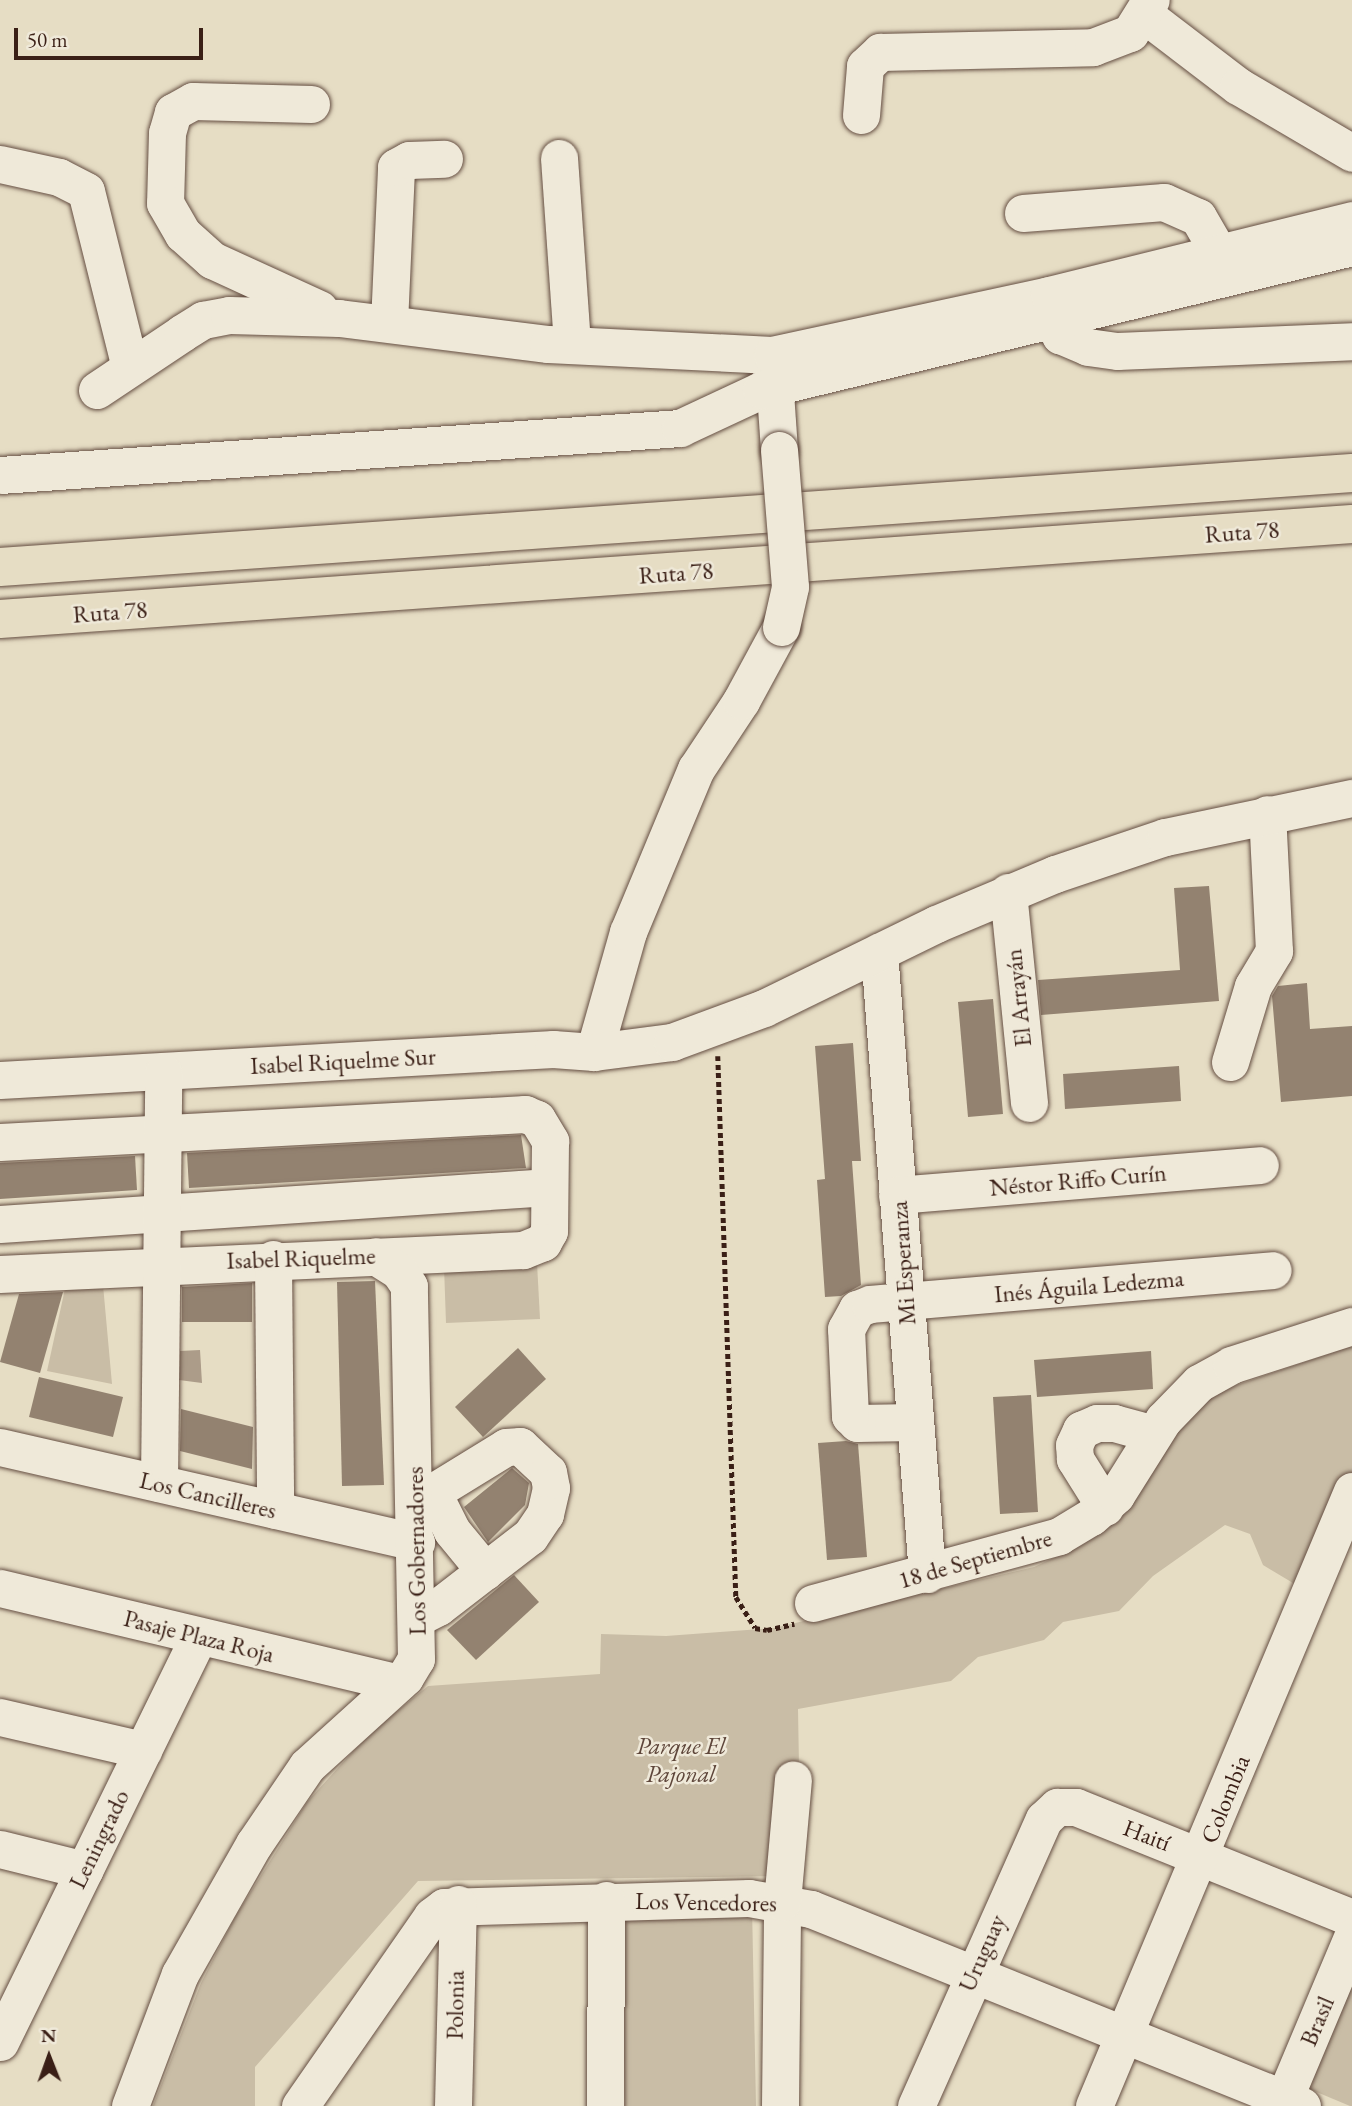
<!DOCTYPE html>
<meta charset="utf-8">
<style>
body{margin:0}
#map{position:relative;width:1352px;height:2106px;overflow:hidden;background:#e6ddc4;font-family:"EB Garamond",serif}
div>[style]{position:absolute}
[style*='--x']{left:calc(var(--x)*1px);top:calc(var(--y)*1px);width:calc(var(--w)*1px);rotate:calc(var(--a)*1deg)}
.green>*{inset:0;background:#c9bda6}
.water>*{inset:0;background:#ac9c89}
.building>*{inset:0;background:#938270}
.path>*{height:4.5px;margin-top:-2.25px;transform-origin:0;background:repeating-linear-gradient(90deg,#3a1f16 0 5px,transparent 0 8.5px)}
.roads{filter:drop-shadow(0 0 2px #654e42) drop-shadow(0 0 2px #654e42)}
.minor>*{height:37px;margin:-18.5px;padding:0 18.5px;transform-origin:18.5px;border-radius:18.5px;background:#efe9d9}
.highway>*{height:38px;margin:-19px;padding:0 19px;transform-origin:19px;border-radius:19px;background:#e6ddc4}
.bridges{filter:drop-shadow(0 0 2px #654e42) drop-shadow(0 0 2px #654e42)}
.minor-bridge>*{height:37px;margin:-18.5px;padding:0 18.5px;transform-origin:18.5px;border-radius:18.5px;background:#efe9d9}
span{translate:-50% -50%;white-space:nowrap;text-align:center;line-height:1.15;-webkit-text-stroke:5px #efe9d9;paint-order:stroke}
.street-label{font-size:24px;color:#3a1f16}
.park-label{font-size:24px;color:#5e463a;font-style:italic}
.north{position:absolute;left:14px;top:2022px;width:70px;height:70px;-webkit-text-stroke:5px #efe9d9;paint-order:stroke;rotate:359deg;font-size:19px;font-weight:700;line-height:28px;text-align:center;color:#3a1f16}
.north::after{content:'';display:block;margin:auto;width:24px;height:32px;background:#3a1f16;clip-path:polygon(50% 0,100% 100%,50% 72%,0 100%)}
.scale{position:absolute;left:14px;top:28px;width:189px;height:32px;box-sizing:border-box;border:4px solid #3a1f16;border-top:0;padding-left:9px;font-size:21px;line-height:24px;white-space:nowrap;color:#3a1f16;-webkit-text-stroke:5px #efe9d9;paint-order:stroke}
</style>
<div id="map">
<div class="green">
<i style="clip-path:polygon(537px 1263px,540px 1319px,446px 1323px,444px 1266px)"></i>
<i style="clip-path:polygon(102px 1274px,112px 1384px,47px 1371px,68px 1275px)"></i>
<i style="clip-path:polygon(1352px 1346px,1352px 1479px,1298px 1586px,1263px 1565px,1250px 1534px,1225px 1525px,1153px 1576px,1119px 1611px,1063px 1622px,1044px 1640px,978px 1657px,951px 1681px,798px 1709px,800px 1823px,781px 1876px,418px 1881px,255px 2067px,255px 2106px,153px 2106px,201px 1983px,235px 1917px,307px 1802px,368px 1735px,428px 1686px,600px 1674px,601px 1634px,666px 1636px,774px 1628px,1034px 1567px,1084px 1544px,1123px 1514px,1163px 1447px,1191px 1413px,1211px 1398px,1231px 1387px)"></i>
<i style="clip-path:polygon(752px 1906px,756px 2106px,625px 2106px,621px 1908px)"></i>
<i style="clip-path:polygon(1352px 1981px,1352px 2106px,1350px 2106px,1307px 2088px)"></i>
</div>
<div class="water">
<i style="clip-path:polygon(200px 1350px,202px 1383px,179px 1380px,180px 1351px)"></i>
</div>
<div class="building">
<i style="clip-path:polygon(1209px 886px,1219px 1001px,1041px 1015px,1038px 980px,1180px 970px,1174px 888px)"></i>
<i style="clip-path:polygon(1307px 983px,1310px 1029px,1352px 1026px,1352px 1096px,1281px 1102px,1272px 996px,1278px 986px)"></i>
<i style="clip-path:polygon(993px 999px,1003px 1114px,968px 1117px,958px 1002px)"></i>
<i style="clip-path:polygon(853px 1043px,861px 1161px,852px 1161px,861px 1285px,841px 1296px,825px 1297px,817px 1180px,825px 1179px,815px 1046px)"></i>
<i style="clip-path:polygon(1179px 1066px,1181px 1101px,1065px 1109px,1063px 1074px)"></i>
<i style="clip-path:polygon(521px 1135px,526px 1168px,189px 1188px,187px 1153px)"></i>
<i style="clip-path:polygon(135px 1156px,137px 1190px,0 1199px,0 1163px)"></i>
<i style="clip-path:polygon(375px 1281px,384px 1485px,342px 1486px,337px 1282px)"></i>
<i style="clip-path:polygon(252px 1283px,252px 1322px,182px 1322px,182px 1287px)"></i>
<i style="clip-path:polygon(63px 1292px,40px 1373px,0 1362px,19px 1294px)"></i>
<i style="clip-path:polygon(518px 1348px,546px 1379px,483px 1437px,455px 1407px)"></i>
<i style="clip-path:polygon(1151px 1351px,1153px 1389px,1037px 1397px,1034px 1360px)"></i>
<i style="clip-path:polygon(39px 1377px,123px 1397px,113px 1437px,29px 1417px)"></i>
<i style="clip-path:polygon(1031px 1395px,1038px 1512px,1000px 1514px,993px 1397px)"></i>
<i style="clip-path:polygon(181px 1409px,253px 1427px,252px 1469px,180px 1451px)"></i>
<i style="clip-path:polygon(846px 1441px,858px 1444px,867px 1557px,827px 1560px,818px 1443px)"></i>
<i style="clip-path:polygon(512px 1468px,529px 1483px,525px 1505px,488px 1542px,464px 1507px)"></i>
<i style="clip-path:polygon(514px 1575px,539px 1602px,476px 1660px,447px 1630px)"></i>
</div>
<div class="path">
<i style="--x:718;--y:1056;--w:541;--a:88.09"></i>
<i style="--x:736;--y:1597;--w:36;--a:58"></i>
<i style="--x:755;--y:1628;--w:12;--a:9"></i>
<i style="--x:767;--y:1630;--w:28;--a:-13"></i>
</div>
<div class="roads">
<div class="minor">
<i style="--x:1145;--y:15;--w:117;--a:37.4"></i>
<i style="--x:1238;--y:86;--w:132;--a:30.4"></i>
<i style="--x:311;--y:104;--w:118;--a:-178.5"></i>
<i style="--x:193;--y:101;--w:23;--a:151"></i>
<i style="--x:173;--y:112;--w:22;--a:106"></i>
<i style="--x:167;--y:133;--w:70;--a:91.6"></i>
<i style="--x:165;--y:203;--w:36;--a:60"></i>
<i style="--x:183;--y:234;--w:39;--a:42"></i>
<i style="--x:212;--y:260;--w:118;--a:24.6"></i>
<i style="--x:861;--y:115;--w:49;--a:-85.3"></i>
<i style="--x:865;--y:66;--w:21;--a:-43"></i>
<i style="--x:880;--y:52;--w:213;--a:-1.3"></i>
<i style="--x:1093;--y:47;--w:40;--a:-21"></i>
<i style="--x:1130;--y:33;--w:39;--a:-58"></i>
<i style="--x:559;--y:158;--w:187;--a:86"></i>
<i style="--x:0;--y:164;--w:60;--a:12.4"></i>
<i style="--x:59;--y:177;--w:30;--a:27"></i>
<i style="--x:86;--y:191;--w:181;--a:76"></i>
<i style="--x:1023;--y:213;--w:141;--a:-4.5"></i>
<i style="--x:1164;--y:202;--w:37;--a:24"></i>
<i style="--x:1198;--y:217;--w:39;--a:60"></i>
<i style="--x:1049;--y:297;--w:40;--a:74"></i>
<i style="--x:1060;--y:335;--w:30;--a:23"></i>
<i style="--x:1088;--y:347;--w:29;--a:8"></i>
<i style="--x:1117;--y:351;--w:235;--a:-2.4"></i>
<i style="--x:389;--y:323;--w:156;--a:-87.4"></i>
<i style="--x:396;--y:167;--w:15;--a:-28"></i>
<i style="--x:409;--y:160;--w:35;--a:-2"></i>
<i style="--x:773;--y:364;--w:86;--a:86"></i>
<i style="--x:97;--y:390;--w:102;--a:-33.8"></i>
<i style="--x:182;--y:333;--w:25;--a:-32"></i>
<i style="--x:203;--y:320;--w:26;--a:-11"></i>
<i style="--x:229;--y:315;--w:110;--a:1.6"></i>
<i style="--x:339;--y:318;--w:211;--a:7.1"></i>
<i style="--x:548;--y:344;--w:224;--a:2.8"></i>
<i style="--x:772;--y:355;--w:283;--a:-12.2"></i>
<i style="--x:1049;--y:295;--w:312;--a:-13.9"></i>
<i style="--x:0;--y:475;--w:682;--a:-3.95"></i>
<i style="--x:680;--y:428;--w:89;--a:-25.1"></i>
<i style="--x:761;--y:390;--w:608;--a:-13.6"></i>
<i style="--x:1008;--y:892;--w:212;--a:84.3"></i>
<i style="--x:879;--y:952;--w:624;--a:85.59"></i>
<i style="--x:594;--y:1052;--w:125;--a:-74.2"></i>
<i style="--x:628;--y:932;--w:177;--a:-67.4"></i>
<i style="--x:696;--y:769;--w:82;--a:-56.5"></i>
<i style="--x:741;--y:701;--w:84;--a:-61.6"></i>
<i style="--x:1230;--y:1062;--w:79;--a:-73.2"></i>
<i style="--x:1253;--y:986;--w:41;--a:-59"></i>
<i style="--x:1274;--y:951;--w:137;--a:-92.9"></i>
<i style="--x:0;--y:1080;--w:554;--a:-3.21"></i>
<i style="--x:553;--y:1049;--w:41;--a:4.2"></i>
<i style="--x:594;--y:1052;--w:79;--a:-7.3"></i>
<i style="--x:672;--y:1042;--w:98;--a:-20.3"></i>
<i style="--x:764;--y:1008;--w:191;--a:-26"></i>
<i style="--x:936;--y:924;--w:129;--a:-22.8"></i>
<i style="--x:1055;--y:874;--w:116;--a:-18.6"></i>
<i style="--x:1165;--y:837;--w:191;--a:-11.8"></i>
<i style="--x:0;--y:1142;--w:526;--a:-3.05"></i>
<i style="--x:525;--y:1114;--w:13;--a:23"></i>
<i style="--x:537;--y:1119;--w:26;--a:59"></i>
<i style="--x:550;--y:1141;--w:90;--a:90.6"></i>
<i style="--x:549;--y:1231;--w:13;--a:119"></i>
<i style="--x:543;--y:1242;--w:22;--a:158"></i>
<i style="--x:523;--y:1250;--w:524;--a:177.37"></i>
<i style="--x:897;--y:1195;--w:364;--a:-4.7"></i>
<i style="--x:0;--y:1224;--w:550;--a:-3.86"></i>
<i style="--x:273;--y:1259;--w:251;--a:89.5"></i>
<i style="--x:915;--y:1422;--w:58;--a:179"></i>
<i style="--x:857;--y:1423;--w:10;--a:-135"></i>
<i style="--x:850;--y:1416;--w:87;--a:-92.6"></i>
<i style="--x:846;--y:1329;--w:23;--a:-61"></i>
<i style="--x:857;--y:1309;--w:14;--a:-21"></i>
<i style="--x:870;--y:1304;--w:404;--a:-4.8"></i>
<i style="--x:0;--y:1447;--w:427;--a:12.9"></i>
<i style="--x:159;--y:1483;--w:411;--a:-89.4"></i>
<i style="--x:433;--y:1493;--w:42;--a:63.4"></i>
<i style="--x:452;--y:1531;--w:52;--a:50.5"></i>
<i style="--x:415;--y:1503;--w:107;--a:-31.6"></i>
<i style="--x:506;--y:1447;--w:14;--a:-4"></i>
<i style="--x:520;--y:1446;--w:38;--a:43"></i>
<i style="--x:548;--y:1472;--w:16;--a:79"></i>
<i style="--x:551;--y:1488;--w:27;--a:103"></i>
<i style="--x:545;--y:1514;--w:27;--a:124"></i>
<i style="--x:530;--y:1536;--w:116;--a:142.3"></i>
<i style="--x:438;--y:1607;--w:22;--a:153"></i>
<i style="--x:1105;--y:1507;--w:57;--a:-122"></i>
<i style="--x:1075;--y:1459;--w:14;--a:-94"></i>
<i style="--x:1074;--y:1445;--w:17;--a:-65"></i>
<i style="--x:1081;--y:1430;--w:17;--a:-24"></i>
<i style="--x:1097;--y:1423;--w:17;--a:0"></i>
<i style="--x:1114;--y:1423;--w:41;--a:15.4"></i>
<i style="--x:0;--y:1588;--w:409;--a:13.4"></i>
<i style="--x:813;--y:1603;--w:255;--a:-15.2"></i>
<i style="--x:1059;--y:1536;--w:37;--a:-31"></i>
<i style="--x:1091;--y:1517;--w:33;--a:-41"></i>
<i style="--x:1116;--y:1495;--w:89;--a:-57.9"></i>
<i style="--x:1163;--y:1420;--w:52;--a:-45.8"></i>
<i style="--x:1199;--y:1383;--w:37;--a:-29"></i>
<i style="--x:1231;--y:1365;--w:127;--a:-17.9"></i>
<i style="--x:0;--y:1717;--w:147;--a:13"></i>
<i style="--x:0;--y:1849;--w:87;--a:14"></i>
<i style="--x:0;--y:2042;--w:452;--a:-63.9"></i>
<i style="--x:130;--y:2106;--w:141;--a:-69.3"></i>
<i style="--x:180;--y:1974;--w:150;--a:-60.4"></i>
<i style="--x:254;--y:1844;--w:94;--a:-55.8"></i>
<i style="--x:307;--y:1766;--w:132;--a:-42.2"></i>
<i style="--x:405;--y:1677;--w:21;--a:-59"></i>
<i style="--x:416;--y:1659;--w:373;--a:-91.1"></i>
<i style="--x:409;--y:1286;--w:18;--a:-124"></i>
<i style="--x:399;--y:1271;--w:28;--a:-148"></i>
<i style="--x:300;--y:2106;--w:231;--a:-55.2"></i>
<i style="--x:432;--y:1916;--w:15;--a:-37"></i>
<i style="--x:444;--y:1907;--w:305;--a:-1.7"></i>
<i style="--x:749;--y:1898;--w:63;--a:10.1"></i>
<i style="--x:811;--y:1909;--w:529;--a:21.86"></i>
<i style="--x:453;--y:2106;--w:202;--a:-88.6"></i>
<i style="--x:605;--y:2106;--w:206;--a:-89.7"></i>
<i style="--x:780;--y:2106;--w:204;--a:-89.4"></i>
<i style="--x:782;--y:1902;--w:123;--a:-84.9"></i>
<i style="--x:916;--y:2106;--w:314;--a:-66"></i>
<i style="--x:1044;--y:1819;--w:18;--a:-43"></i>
<i style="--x:1057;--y:1807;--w:19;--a:0"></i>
<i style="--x:1076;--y:1807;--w:297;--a:21.9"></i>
<i style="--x:1094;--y:2106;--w:667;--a:-67.24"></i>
<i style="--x:1281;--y:2106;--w:183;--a:-67.2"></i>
</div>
<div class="highway">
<i style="--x:0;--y:567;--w:1355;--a:-3.98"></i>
<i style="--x:0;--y:619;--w:1355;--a:-4.02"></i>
</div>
</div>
<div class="bridges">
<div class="minor-bridge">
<i style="--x:779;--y:450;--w:137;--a:85.4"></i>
<i style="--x:790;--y:587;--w:41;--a:102.7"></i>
</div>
</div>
<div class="street-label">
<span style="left:1242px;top:532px;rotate:-4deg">Ruta 78</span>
<span style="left:676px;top:573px;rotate:-4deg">Ruta 78</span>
<span style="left:110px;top:612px;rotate:-4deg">Ruta 78</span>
<span style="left:1018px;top:998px;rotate:-96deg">El Arrayán</span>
<span style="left:343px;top:1061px;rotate:-3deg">Isabel Riquelme Sur</span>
<span style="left:1078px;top:1180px;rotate:-5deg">Néstor Riffo Curín</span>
<span style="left:301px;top:1258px;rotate:-2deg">Isabel Riquelme</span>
<span style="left:903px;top:1263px;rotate:-94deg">Mi Esperanza</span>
<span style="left:1089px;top:1286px;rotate:-5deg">Inés Águila Ledezma</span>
<span style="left:208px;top:1495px;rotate:13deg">Los Cancilleres</span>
<span style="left:416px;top:1551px;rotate:-91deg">Los Gobernadores</span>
<span style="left:975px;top:1559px;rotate:-16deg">18 de Septiembre</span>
<span style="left:199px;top:1636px;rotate:14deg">Pasaje Plaza Roja</span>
<span style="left:1225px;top:1799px;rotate:-68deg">Colombia</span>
<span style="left:1147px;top:1835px;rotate:21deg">Haití</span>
<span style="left:99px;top:1839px;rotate:-64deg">Leningrado</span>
<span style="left:706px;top:1902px;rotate:1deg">Los Vencedores</span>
<span style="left:982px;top:1953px;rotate:-66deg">Uruguay</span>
<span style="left:455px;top:2005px;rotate:-89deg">Polonia</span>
<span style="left:1317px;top:2021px;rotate:-67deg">Brasil</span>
</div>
<div class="park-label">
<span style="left:681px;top:1760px">Parque El<br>Pajonal</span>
</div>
<div class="north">N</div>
<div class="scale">50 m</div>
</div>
